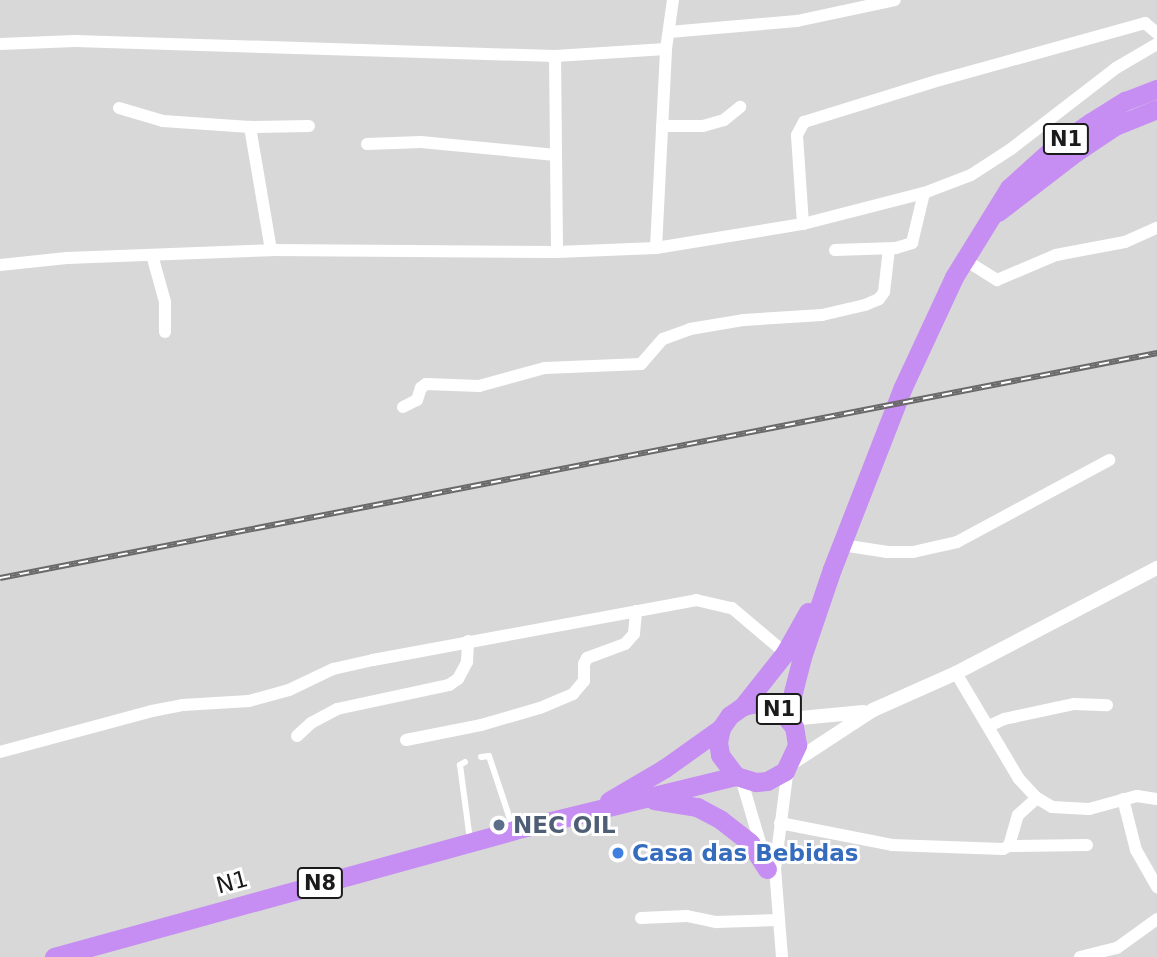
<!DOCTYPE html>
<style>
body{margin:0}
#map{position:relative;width:1157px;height:957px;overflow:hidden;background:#ede0ec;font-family:"DejaVu Sans",sans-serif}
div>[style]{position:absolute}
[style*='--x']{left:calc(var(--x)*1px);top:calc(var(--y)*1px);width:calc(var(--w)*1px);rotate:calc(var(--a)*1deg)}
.residential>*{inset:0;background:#d8d8d9}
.service>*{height:6px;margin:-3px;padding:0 3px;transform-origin:3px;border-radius:3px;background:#fff}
.minor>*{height:12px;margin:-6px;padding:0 6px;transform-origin:6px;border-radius:6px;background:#fff}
.tertiary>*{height:14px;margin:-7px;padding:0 7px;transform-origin:7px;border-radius:7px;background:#fff}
.trunk>*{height:19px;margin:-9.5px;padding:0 9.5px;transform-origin:9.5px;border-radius:9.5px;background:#c68df2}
.rail>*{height:6px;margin-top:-3px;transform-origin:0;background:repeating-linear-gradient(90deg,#fff 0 10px,#696969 0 20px);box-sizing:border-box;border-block:2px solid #696969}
.dots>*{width:19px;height:19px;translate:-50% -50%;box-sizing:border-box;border:4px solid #fff;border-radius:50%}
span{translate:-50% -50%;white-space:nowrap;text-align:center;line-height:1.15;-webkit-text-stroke:6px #fff;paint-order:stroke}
.shield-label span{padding:2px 5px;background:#fff;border:2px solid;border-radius:5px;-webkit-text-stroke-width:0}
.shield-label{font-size:21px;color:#1b1b1b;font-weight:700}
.service-label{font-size:23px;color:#4e5e75;font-weight:700}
.left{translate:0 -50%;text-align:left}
.shop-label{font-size:23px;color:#366cbe;font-weight:700}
.street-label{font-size:23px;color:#1b1b1b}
</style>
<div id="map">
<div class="residential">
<i style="clip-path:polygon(0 0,1157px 0,1157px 957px,0 957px)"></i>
</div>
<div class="service">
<i style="--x:481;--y:757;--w:8;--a:-7"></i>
<i style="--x:489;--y:756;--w:76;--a:71.6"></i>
<i style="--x:465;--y:762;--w:6;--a:149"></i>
<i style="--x:460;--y:765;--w:76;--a:82.4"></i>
</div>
<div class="minor">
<i style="--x:669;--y:32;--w:128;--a:-4.9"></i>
<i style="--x:797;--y:21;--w:100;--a:-12.1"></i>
<i style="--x:0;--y:44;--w:75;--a:-2.3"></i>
<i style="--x:75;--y:41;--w:480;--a:1.8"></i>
<i style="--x:555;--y:56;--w:111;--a:-3.6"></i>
<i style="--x:555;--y:56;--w:196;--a:89.4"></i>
<i style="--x:119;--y:108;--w:46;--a:16.5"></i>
<i style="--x:163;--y:121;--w:87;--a:3.9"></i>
<i style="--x:662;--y:126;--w:41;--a:0"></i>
<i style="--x:703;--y:126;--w:22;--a:-16"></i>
<i style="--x:724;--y:120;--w:21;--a:-39"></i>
<i style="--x:367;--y:144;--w:54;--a:-2.1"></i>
<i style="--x:421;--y:142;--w:135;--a:5.5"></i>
<i style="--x:803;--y:224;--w:89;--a:-93.9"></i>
<i style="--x:797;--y:135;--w:15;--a:-62"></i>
<i style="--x:804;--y:122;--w:142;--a:-17.2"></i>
<i style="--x:940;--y:80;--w:213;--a:-15.5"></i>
<i style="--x:1145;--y:23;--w:16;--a:40"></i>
<i style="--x:656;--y:248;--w:199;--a:-87.1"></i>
<i style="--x:666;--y:49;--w:49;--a:-81.9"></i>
<i style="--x:271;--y:250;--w:125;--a:-99.7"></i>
<i style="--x:250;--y:127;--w:59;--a:-1"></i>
<i style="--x:835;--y:250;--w:61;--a:-1.9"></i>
<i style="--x:896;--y:248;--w:17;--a:-17"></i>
<i style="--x:912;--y:243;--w:51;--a:-76.5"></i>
<i style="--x:152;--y:255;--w:49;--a:74.5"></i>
<i style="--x:165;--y:302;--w:30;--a:90"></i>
<i style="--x:965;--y:260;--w:38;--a:32"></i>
<i style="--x:997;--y:280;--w:64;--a:-23"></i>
<i style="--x:1056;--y:255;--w:70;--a:-10.7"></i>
<i style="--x:1125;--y:242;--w:35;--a:-24"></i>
<i style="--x:0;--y:265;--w:67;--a:-6"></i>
<i style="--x:67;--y:258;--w:204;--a:-2.2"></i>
<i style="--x:271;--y:250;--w:286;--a:0.4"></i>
<i style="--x:557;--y:252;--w:99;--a:-2.3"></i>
<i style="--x:656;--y:248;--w:149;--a:-9.3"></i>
<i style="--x:803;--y:224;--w:125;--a:-14.4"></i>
<i style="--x:924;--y:193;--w:50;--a:-21"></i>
<i style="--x:971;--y:175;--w:48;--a:-33"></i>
<i style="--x:1011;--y:149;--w:133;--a:-37.6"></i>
<i style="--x:1116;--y:68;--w:48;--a:-30.3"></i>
<i style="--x:403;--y:407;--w:16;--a:-27"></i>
<i style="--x:417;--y:400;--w:13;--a:-72"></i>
<i style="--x:421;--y:388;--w:6;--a:-39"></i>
<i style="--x:426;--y:384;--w:53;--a:2.2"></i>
<i style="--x:479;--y:386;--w:68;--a:-15.3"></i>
<i style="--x:545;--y:368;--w:96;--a:-2.4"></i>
<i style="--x:641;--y:364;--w:33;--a:-49"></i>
<i style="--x:663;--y:339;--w:29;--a:-20"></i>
<i style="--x:690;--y:329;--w:55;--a:-9.5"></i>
<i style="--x:744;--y:320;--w:78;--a:-3.7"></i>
<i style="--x:822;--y:315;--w:44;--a:-13.1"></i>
<i style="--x:865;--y:305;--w:15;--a:-23"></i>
<i style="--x:879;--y:299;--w:9;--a:-54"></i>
<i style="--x:884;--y:292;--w:43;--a:-83.4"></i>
<i style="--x:842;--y:545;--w:46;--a:8.8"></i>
<i style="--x:887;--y:552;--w:26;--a:0"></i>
<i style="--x:913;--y:552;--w:45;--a:-12.8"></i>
<i style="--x:957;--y:542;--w:173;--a:-28.3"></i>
<i style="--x:956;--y:673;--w:123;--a:59.3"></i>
<i style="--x:1019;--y:779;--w:26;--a:47"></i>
<i style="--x:1037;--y:798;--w:17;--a:31"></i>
<i style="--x:1052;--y:807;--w:37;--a:3"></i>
<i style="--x:1089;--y:809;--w:50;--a:-15.2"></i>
<i style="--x:1137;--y:796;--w:20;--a:9"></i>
<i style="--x:989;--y:726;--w:17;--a:-25"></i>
<i style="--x:1004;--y:719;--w:72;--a:-12.1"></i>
<i style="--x:1074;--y:704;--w:33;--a:2"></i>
<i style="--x:297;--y:736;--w:19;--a:-43"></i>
<i style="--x:311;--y:723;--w:30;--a:-28"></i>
<i style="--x:337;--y:709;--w:115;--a:-12.1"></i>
<i style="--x:449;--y:685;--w:11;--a:-34"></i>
<i style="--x:458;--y:679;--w:19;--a:-62"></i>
<i style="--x:467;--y:662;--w:21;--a:-87"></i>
<i style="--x:406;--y:740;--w:76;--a:-11.3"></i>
<i style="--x:481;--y:725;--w:61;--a:-16.1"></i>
<i style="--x:540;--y:708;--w:36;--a:-23"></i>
<i style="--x:573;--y:694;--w:17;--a:-50"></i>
<i style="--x:584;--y:681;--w:17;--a:-90"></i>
<i style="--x:584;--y:664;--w:7;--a:-63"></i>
<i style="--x:587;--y:658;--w:40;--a:-20.2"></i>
<i style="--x:625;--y:644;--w:13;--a:-48"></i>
<i style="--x:634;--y:634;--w:23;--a:-85"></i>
<i style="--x:0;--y:752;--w:157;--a:-15.1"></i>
<i style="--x:152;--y:711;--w:32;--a:-11"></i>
<i style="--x:183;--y:705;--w:66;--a:-3.5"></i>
<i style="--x:249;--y:701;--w:41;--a:-15.4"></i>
<i style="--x:289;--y:690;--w:49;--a:-25.5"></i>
<i style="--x:333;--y:669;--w:41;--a:-12.7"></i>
<i style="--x:373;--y:660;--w:329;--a:-10.5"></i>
<i style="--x:696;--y:600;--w:37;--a:13"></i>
<i style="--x:732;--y:608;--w:70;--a:40.3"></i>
<i style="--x:741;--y:778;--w:81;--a:73.6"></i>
<i style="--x:1123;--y:799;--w:53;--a:75.7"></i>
<i style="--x:1136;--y:850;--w:43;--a:60.4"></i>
<i style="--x:780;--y:823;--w:114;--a:11.1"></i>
<i style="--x:892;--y:845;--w:111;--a:2.1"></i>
<i style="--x:1003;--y:849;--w:7;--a:-27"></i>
<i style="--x:1009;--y:846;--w:32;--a:-74"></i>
<i style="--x:1018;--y:815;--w:25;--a:-42"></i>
<i style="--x:1009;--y:846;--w:78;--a:-0.7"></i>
<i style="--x:641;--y:918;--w:46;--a:-2.5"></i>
<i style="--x:687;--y:916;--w:30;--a:12"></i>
<i style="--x:716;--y:922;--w:62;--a:-1.8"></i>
<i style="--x:782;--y:957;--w:88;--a:-94.5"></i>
<i style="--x:775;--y:869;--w:103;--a:-82.7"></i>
<i style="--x:1080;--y:957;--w:38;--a:-14"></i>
<i style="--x:1117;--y:948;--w:49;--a:-35.9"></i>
</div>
<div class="tertiary">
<i style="--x:790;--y:719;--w:74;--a:-5.4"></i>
<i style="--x:792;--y:763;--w:97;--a:-33.2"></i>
<i style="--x:873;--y:710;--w:91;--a:-24"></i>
<i style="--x:956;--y:673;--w:227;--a:-27.6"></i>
</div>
<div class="trunk">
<i style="--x:998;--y:212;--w:98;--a:-37.6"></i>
<i style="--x:1076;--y:152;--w:47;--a:-33.7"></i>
<i style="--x:1115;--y:126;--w:45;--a:-22"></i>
<i style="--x:743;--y:706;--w:68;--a:-51.6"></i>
<i style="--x:785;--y:653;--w:47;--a:-60.7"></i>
<i style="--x:787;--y:716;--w:61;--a:-75.7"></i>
<i style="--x:802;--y:657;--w:93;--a:-71.2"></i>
<i style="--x:832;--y:569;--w:195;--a:-68.7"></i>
<i style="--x:903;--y:387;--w:121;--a:-65.1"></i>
<i style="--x:954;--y:277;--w:105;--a:-58.3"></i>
<i style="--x:1009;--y:188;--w:57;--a:-42.1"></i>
<i style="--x:1051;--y:150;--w:49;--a:-35"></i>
<i style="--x:1091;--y:122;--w:40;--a:-32"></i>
<i style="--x:1125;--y:101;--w:34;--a:-21"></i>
<i style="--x:654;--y:800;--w:44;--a:9.2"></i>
<i style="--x:697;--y:807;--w:27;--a:28"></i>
<i style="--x:721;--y:820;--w:37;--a:38"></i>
<i style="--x:750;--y:843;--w:31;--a:57"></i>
<i style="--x:609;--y:801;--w:65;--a:-30.5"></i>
<i style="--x:665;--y:768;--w:69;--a:-35.5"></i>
<i style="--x:54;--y:957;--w:477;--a:-15.4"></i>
<i style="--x:514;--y:830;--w:228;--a:-13.7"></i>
<i style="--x:736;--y:776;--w:21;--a:17"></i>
<i style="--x:756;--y:782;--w:11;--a:-5"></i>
<i style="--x:767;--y:781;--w:21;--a:-29"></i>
<i style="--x:785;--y:771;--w:29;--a:-65"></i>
<i style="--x:797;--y:745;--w:18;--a:-99"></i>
<i style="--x:794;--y:727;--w:22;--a:-129"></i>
<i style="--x:780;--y:710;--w:25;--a:-164"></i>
<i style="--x:756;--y:703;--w:13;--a:167"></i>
<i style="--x:743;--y:706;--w:16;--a:145"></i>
<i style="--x:730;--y:715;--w:16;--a:125"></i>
<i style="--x:721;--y:728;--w:14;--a:102"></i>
<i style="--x:718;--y:742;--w:13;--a:81"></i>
<i style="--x:720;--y:755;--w:26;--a:53"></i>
</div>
<div class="rail">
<i style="--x:0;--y:578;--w:1179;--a:-11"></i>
</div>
<div class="dots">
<i style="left:499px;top:825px;background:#5c6f8a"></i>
<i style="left:618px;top:853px;background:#3f7fe0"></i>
</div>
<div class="shield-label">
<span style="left:1066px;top:139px">N1</span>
<span style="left:779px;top:709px">N1</span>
<span style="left:320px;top:883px">N8</span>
</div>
<div class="service-label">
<span class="left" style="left:513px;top:825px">NEC OIL</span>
</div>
<div class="shop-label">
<span class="left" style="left:632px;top:853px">Casa das Bebidas</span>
</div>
<div class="street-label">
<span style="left:232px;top:882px;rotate:-15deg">N1</span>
</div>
</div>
